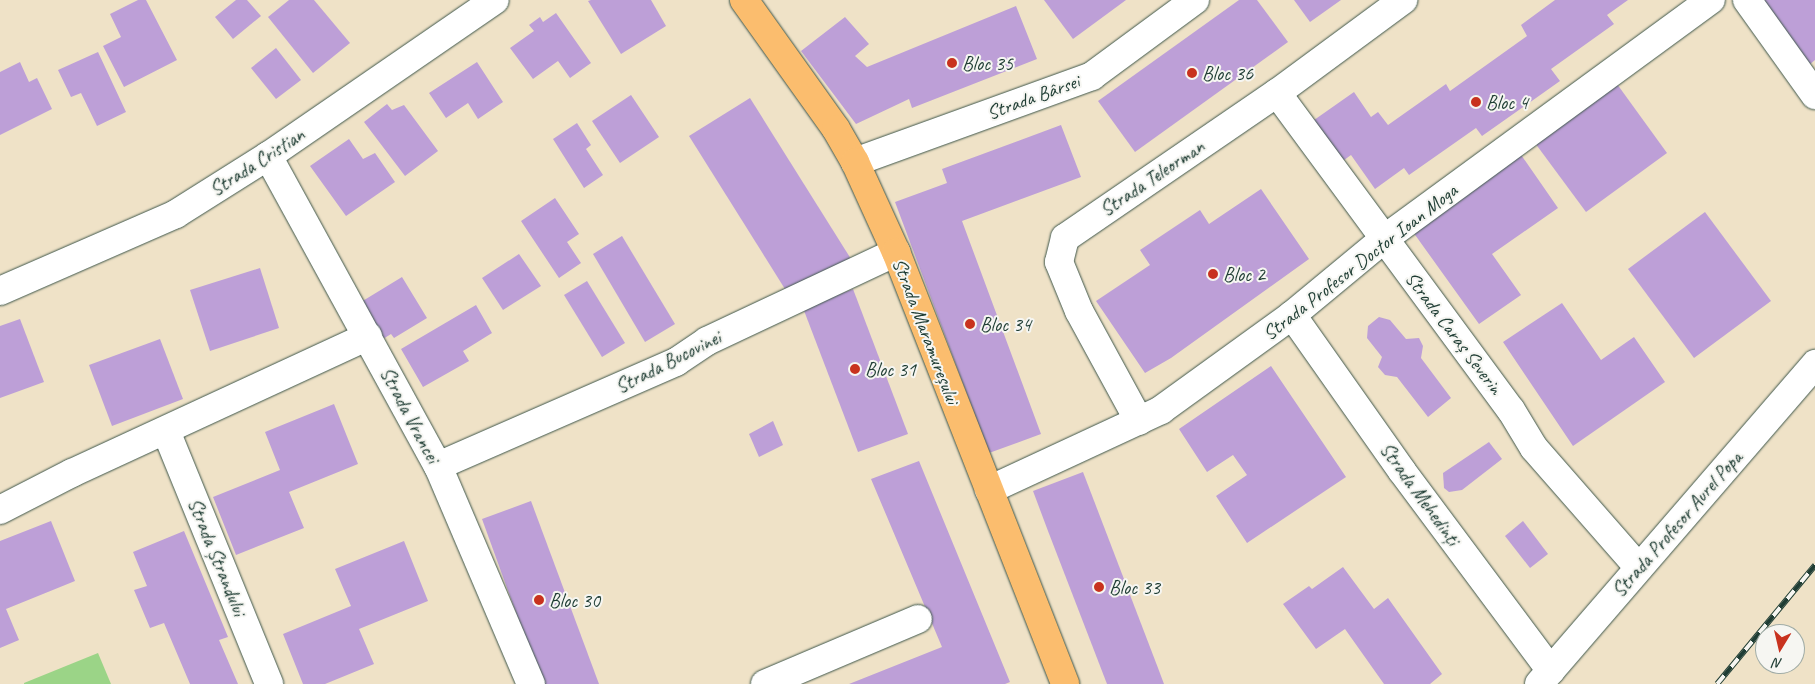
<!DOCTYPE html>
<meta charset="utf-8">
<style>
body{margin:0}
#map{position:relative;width:1815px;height:684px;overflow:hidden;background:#efe2c7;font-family:Caveat,sans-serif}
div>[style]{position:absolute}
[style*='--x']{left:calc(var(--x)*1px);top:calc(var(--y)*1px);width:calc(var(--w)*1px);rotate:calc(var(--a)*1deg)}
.green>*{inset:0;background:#9bd487}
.building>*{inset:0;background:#bd9fd7}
.roads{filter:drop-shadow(0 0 1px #3e564a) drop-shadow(0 0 1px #3e564a)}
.minor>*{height:28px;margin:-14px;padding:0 14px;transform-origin:14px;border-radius:14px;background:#fff}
.major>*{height:28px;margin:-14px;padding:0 14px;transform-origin:14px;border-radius:14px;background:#fbbd6e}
.rail>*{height:5.5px;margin-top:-2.75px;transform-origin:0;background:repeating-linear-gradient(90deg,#f6f6f2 0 11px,#1f3d34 0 22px);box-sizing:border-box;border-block:1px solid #1f3d34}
.dots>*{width:14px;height:14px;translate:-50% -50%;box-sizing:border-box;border:2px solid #f6f6f2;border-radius:50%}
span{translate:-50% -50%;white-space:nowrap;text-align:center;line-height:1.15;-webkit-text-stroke:4px #f6f6f2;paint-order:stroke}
.poi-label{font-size:20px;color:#1f3d34}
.left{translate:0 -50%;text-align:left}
.street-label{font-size:20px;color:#1f3d34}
.north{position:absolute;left:1755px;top:624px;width:50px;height:50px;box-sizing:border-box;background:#f6f6f2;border:1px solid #a0aca6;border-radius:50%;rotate:189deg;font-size:14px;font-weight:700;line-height:20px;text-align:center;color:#1f3d34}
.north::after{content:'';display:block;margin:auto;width:18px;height:22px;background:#c8321e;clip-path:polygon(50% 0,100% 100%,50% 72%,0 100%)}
</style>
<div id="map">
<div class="green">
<i style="clip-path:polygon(98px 653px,111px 684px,24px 684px,24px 683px)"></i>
</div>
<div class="building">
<i style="clip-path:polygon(138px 0,146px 0,177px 60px,124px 87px,103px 46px,121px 37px,110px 14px)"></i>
<i style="clip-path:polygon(236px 0,247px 0,261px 16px,233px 39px,215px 17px)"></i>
<i style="clip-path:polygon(289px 0,314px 0,350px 43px,313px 73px,268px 17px)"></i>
<i style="clip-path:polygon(591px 0,651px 0,666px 26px,621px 54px,588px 1px)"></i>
<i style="clip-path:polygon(1044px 0,1126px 0,1073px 39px)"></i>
<i style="clip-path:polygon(1239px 0,1257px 0,1288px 42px,1135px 152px,1098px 101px)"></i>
<i style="clip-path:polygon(1294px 0,1341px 0,1310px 22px)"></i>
<i style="clip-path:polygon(1555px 0,1628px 0,1607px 15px,1614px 24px,1551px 69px,1560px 81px,1482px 136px,1476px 128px,1409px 175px,1404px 168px,1375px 189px,1351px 155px,1336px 166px,1307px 125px,1354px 92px,1371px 117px,1378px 112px,1388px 125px,1446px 84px,1450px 91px,1527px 36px,1521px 25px)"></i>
<i style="clip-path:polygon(1760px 0,1815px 0,1815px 60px,1809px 65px)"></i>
<i style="clip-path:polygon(1016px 6px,1037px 59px,912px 108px,909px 99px,856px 124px,801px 51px,845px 17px,869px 44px,855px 56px,867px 67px)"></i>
<i style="clip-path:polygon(556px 13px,591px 63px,570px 78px,558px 61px,533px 79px,510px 48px,534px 31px,529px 25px,540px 17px,543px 22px)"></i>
<i style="clip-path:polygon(276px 48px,301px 80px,276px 99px,251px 68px)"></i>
<i style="clip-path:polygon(98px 52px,126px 112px,97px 126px,81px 93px,71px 97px,58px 70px)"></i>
<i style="clip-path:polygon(20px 62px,29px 82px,37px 78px,52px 109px,0 135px,0 72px)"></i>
<i style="clip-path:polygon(477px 62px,503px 102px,478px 119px,468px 103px,446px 118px,429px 93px)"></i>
<i style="clip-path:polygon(1617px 84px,1667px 153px,1586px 212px,1535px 143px)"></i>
<i style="clip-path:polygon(631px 95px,659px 137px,620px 163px,592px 121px)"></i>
<i style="clip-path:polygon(750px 98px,851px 259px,790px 297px,689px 136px)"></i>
<i style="clip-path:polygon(387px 104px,392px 110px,404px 105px,438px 151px,405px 176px,364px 122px)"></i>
<i style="clip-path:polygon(577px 123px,591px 145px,586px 149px,603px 175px,584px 188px,553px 139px)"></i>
<i style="clip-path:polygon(1061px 125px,1081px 177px,962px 221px,1041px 434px,989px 453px,895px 202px,947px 183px,942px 169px)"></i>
<i style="clip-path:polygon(349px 139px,363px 159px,375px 153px,395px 182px,346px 216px,310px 166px)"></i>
<i style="clip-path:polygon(1517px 149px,1558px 208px,1492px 254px,1521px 295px,1479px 324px,1408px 225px)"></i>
<i style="clip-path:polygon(1261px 189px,1309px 259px,1171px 358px,1145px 373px,1096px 301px,1150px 265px,1140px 250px,1200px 210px,1209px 224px)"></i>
<i style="clip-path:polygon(555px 198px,579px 234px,567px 242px,581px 263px,559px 278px,521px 221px)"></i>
<i style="clip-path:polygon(1705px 212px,1771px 301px,1694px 358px,1628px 269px)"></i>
<i style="clip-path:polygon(622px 236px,675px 324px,645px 342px,593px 254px)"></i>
<i style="clip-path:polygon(519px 254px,541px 286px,503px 310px,482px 278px)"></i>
<i style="clip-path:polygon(260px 268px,279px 328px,210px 351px,190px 290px)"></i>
<i style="clip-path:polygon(402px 277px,427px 318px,394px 338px,391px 334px,383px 339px,361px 302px)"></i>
<i style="clip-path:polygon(587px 281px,625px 343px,602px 357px,564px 295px)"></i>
<i style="clip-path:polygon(853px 289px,908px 434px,858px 452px,803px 308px)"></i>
<i style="clip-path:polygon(1562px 303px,1601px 360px,1634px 337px,1665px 382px,1573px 446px,1503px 342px)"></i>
<i style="clip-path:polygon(476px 305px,492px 333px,463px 351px,469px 361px,423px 387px,401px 349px)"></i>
<i style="clip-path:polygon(1379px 317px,1390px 320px,1406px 339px,1419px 338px,1423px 346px,1421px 358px,1451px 398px,1428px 417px,1397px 377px,1385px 375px,1378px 367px,1382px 357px,1367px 338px,1368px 326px)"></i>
<i style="clip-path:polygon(20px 319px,44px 382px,0 398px,0 326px)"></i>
<i style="clip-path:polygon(160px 339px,183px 399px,112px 426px,89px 365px)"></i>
<i style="clip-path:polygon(1271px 366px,1346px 477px,1247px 543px,1216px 496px,1247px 475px,1233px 455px,1207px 472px,1179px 429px)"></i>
<i style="clip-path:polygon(334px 404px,358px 464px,289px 492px,304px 528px,236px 555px,213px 497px,280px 470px,265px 432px)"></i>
<i style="clip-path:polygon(773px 421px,783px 445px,759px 457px,749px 434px)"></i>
<i style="clip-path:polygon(1489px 442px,1502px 459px,1462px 490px,1449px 492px,1444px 488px,1443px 473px)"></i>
<i style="clip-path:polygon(919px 461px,1010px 682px,1005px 684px,849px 684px,942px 647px,871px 479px)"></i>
<i style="clip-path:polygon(1083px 472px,1158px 668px,1164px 684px,1107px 684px,1048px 531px,1033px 491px)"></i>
<i style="clip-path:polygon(531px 501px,599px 684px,543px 684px,531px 654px,482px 519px)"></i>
<i style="clip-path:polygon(51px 521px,75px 581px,6px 609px,19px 640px,0 648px,0 541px)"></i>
<i style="clip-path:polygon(1523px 521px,1548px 554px,1530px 568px,1505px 536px)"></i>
<i style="clip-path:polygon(184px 531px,228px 637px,219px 640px,238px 684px,190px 684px,164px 623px,150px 628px,134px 590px,147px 586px,133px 552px)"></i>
<i style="clip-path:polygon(404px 541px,428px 601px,359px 629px,374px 664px,325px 684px,303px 684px,283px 634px,351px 606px,335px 569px)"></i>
<i style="clip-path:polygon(1343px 567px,1374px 609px,1388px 598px,1442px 674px,1430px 684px,1384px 684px,1345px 629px,1316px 649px,1283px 604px,1309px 586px,1312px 589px)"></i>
</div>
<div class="roads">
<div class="minor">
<i style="--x:1747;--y:0;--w:117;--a:54.4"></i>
<i style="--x:1277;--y:93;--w:394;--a:53.6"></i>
<i style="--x:1511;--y:410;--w:44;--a:58.8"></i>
<i style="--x:1534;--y:448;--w:158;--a:48.8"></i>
<i style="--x:268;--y:156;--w:354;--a:61.3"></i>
<i style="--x:438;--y:466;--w:237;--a:66.9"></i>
<i style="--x:855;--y:162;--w:252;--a:-19.9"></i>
<i style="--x:1092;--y:76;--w:128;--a:-36.4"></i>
<i style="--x:0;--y:291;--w:192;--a:-23.6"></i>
<i style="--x:176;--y:214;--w:109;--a:-32.2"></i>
<i style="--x:268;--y:156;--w:275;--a:-34.5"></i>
<i style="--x:1292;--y:315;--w:191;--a:54.8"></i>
<i style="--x:1402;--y:471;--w:249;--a:53.3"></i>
<i style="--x:1139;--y:421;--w:125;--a:-118.6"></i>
<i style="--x:1079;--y:311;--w:53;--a:-112.2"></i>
<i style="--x:1059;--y:262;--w:25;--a:-76"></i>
<i style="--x:1065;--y:238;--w:257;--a:-34.4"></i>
<i style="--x:1277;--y:93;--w:157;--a:-36.4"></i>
<i style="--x:166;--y:431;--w:273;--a:67.8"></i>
<i style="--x:438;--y:466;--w:260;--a:-23.6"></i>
<i style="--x:676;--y:362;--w:37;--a:-34"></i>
<i style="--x:707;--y:341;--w:209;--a:-25.2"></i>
<i style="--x:989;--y:490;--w:190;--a:-24.9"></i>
<i style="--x:1161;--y:410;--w:162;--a:-35.9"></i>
<i style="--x:1292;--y:315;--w:119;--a:-39.6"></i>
<i style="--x:1384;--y:239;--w:405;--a:-36.2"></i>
<i style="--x:0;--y:510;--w:81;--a:-27.2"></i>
<i style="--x:72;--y:473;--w:326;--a:-24.8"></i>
<i style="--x:765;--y:684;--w:166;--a:-23"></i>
<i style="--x:1539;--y:684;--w:423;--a:-49.2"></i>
</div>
<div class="major">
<i style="--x:744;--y:0;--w:158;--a:54.5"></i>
<i style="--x:836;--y:129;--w:38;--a:60"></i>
<i style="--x:855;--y:162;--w:99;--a:65.5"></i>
<i style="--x:896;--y:252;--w:464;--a:68.6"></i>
</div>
</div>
<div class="rail">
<i style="--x:1717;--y:684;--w:154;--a:-50.5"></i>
</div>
<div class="dots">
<i style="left:952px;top:63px;background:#c8321e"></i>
<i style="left:1192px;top:73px;background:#c8321e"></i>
<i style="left:1476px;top:102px;background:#c8321e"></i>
<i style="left:1213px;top:274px;background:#c8321e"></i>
<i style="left:970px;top:324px;background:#c8321e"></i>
<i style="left:855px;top:369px;background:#c8321e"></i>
<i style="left:1099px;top:587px;background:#c8321e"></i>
<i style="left:539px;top:600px;background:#c8321e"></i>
</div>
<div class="poi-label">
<span class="left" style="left:962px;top:63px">Bloc 35</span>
<span class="left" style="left:1202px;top:73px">Bloc 36</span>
<span class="left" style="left:1486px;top:102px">Bloc 4</span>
<span class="left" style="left:1223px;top:274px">Bloc 2</span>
<span class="left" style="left:980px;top:324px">Bloc 34</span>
<span class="left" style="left:865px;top:369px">Bloc 31</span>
<span class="left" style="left:1109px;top:587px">Bloc 33</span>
<span class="left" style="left:549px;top:600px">Bloc 30</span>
</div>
<div class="street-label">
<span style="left:1033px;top:97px;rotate:-20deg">Strada Bârsei</span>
<span style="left:257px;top:162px;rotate:-33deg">Strada Cristian</span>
<span style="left:1152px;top:178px;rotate:-34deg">Strada Teleorman</span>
<span style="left:1360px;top:262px;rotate:-38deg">Strada Profesor Doctor Ioan Moga</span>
<span style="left:926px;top:331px;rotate:69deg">Strada Maramureșului</span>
<span style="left:1454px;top:333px;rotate:53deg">Strada Caraș Severin</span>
<span style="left:668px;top:362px;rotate:-27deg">Strada Bucovinei</span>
<span style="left:410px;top:415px;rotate:62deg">Strada Vrancei</span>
<span style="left:1420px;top:494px;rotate:54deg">Strada Mehedinți</span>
<span style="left:1677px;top:524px;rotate:-49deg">Strada Profesor Aurel Popa</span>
<span style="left:217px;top:557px;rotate:68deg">Strada Ștrandului</span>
</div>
<div class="north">N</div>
</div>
